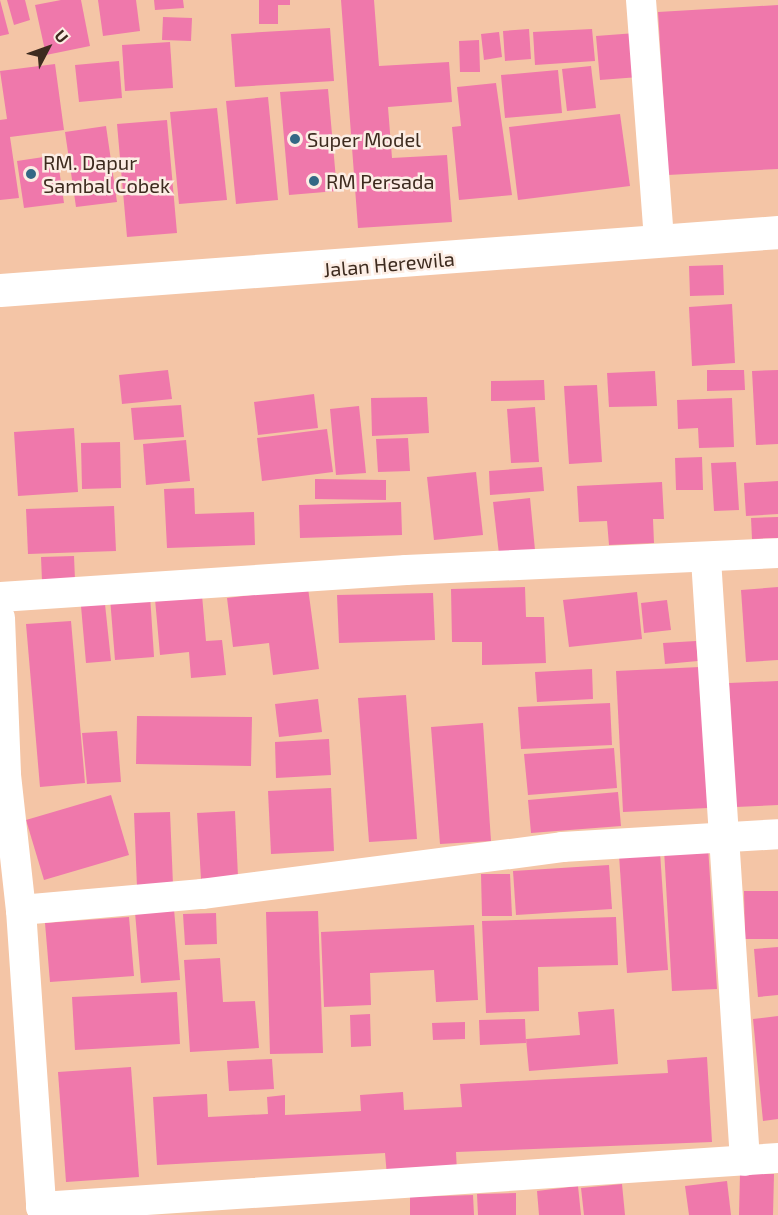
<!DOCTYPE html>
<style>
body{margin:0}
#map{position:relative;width:778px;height:1215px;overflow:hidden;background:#f4c5a6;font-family:"Exo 2",sans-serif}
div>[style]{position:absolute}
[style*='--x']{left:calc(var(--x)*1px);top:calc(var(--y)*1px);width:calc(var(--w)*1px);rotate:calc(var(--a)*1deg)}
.building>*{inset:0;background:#ef78ab}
.minor>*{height:30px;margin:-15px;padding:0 15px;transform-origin:15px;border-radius:15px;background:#fff}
.major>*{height:33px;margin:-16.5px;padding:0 16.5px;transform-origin:16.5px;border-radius:16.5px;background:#fff}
.dots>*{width:16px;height:16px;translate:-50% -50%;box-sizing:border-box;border:3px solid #fcede4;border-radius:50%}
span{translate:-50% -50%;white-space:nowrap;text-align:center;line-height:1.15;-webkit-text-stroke:5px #fcede4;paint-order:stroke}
.poi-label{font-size:20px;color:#3d2b1f}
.left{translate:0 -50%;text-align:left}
.street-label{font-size:20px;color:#3d2b1f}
.north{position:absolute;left:18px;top:18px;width:60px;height:60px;-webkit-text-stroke:4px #fcede4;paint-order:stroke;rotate:49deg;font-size:16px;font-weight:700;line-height:24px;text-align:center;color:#3d2b1f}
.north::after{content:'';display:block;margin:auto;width:21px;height:27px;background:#3d2b1f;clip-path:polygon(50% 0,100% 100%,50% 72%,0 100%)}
</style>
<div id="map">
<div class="building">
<i style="clip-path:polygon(0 0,9px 34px,0 36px)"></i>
<i style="clip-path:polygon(7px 0,25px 0,30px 20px,14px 25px)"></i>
<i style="clip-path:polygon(61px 0,81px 0,90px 46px,46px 55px,35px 5px)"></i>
<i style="clip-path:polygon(98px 0,136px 0,140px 31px,103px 36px)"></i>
<i style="clip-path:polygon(154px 0,183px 0,184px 8px,155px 10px)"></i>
<i style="clip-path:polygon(259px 0,290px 0,290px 5px,278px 5px,278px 24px,259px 24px)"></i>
<i style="clip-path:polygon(341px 0,374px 0,379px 66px,449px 62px,452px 102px,388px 107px,392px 158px,447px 155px,452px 222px,358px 228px)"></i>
<i style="clip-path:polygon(778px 5px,778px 169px,668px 175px,658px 12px)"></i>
<i style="clip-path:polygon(163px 17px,192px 18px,191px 41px,162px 40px)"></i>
<i style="clip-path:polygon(330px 28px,334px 81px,235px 87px,231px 34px)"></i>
<i style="clip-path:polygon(529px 29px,531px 59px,505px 61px,503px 31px)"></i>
<i style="clip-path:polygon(592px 29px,595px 61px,535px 65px,533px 32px)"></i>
<i style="clip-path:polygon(499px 32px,502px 57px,484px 60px,481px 34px)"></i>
<i style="clip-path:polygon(636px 33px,639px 77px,600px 80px,596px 36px)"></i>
<i style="clip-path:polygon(479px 40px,480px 72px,460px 72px,459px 41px)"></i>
<i style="clip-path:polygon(170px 42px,173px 88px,125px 91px,122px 45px)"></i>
<i style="clip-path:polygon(119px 61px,122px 98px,79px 102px,75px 65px)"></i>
<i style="clip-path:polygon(55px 64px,64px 130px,10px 137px,19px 198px,0 200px,0 120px,7px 119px,0 71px)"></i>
<i style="clip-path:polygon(591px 66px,596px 108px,567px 111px,562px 69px)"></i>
<i style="clip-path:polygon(558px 70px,562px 113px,505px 118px,501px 75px)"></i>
<i style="clip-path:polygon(496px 83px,512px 195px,459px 200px,452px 127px,461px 126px,457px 87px)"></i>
<i style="clip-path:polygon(328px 89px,337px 191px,289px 195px,280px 92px)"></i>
<i style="clip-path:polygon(268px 97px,278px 200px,236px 204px,226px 101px)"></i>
<i style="clip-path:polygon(217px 108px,227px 200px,179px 204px,170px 112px)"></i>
<i style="clip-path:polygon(620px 114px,630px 186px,518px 200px,509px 127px)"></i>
<i style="clip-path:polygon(167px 120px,177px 233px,127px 237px,117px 124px)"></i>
<i style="clip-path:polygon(106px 126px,117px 202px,76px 207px,65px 132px)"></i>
<i style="clip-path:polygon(57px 155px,64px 203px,24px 208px,17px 161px)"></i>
<i style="clip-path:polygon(723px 265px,724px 295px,690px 296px,689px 266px)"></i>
<i style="clip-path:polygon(732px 304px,735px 363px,692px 366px,689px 307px)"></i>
<i style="clip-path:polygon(168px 370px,172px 399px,122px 404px,119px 375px)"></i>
<i style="clip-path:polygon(707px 370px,744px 370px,745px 390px,707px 391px)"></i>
<i style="clip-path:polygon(778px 370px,778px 444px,756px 445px,752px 371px)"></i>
<i style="clip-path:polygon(655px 371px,657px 406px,609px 407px,607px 373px)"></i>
<i style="clip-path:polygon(544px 380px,545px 400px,491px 401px,491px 381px)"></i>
<i style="clip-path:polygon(597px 385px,602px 462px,569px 464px,564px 386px)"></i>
<i style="clip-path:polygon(314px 394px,318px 428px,258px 435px,254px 402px)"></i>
<i style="clip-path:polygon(427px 397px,429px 433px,372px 436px,371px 398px)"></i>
<i style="clip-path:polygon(732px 398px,734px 447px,699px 448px,698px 428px,678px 429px,677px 400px)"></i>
<i style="clip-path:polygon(181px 405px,184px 437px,134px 440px,131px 408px)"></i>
<i style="clip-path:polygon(359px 406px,366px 473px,336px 475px,330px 409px)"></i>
<i style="clip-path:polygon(535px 407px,539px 462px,511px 463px,507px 409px)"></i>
<i style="clip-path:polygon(74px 428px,78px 492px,18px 496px,14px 432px)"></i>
<i style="clip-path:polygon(327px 429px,333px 472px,262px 481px,257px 438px)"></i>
<i style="clip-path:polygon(408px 438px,410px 471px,378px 472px,376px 439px)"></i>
<i style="clip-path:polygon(186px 440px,190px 481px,146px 485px,143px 444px)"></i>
<i style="clip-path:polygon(120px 442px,121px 488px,82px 489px,81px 443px)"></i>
<i style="clip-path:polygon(702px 457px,703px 490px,676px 490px,675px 458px)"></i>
<i style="clip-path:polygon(736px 462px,739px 510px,714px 511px,711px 463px)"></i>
<i style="clip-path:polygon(542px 467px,544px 491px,490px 495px,489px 471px)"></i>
<i style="clip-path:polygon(476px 472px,483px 535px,434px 540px,427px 477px)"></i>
<i style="clip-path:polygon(315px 479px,386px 480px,386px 500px,315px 499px)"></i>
<i style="clip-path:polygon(778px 481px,778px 514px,746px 516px,744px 483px)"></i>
<i style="clip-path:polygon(662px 482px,664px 519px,653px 519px,654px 543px,609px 545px,607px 521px,579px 522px,577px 486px)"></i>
<i style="clip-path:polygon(194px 488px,195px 514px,254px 512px,255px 545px,167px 548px,164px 489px)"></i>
<i style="clip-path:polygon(530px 498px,535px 550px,499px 554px,493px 502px)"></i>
<i style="clip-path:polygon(401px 502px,402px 535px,300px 538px,299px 505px)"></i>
<i style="clip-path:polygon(114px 506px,116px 551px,28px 554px,26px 509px)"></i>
<i style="clip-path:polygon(778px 517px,778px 538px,752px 539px,751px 518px)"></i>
<i style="clip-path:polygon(74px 556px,75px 580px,42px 581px,41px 557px)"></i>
<i style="clip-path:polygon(525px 587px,526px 617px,544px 617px,546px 663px,482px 665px,482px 642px,452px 642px,451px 589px)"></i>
<i style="clip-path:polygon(778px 587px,778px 660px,746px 662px,741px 590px)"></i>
<i style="clip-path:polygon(308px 588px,319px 669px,273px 675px,269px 643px,233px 647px,227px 598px)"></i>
<i style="clip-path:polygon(637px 592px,642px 639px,569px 647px,563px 600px)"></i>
<i style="clip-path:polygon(433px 593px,435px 640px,339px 643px,337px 595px)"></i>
<i style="clip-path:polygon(150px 595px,154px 657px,115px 660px,110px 598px)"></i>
<i style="clip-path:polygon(202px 595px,206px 641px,222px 640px,226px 675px,191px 678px,189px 652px,160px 655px,155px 599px)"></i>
<i style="clip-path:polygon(667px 600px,671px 630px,644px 633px,641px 603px)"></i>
<i style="clip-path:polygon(105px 604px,111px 661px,86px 663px,81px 606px)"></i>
<i style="clip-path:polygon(71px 621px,85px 783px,40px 787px,26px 624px)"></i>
<i style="clip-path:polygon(696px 641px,698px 661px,665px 664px,663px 643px)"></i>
<i style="clip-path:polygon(700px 667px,708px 808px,623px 812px,616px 671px)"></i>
<i style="clip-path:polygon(592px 669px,593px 699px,537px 702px,535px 672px)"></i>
<i style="clip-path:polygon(778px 681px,778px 805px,736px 807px,729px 683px)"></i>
<i style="clip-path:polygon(406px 695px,417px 839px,369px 842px,358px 698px)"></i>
<i style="clip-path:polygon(318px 699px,322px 732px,279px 737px,275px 704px)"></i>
<i style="clip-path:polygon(610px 703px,612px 745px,521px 749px,518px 707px)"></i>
<i style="clip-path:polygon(137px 716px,252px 717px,251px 766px,136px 764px)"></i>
<i style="clip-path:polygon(483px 723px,491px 841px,440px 844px,431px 727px)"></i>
<i style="clip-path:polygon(117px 731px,121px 782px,87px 784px,82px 733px)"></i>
<i style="clip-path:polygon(329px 739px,331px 775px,276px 778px,275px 742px)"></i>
<i style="clip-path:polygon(614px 748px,617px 788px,528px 795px,524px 754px)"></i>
<i style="clip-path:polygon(331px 788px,334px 851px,271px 854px,268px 791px)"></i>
<i style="clip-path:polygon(618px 792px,621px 826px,531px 833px,528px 800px)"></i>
<i style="clip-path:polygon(111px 795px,129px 855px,44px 880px,26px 820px)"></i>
<i style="clip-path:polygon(235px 811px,238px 877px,201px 879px,197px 813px)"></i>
<i style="clip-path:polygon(170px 812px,173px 885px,137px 887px,134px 813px)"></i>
<i style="clip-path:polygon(708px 846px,717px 989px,672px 991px,664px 849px)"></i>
<i style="clip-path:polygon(660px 852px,668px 970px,627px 973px,619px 855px)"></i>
<i style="clip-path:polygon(609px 865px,612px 909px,516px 915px,513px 871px)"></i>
<i style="clip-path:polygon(481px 874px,510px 874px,512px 916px,482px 916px)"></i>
<i style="clip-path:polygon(744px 891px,778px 891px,778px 939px,745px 939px)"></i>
<i style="clip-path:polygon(174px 909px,180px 980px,141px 983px,135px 912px)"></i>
<i style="clip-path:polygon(318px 911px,323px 1053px,270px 1054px,266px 912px)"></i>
<i style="clip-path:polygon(216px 913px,217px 944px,185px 945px,183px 914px)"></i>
<i style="clip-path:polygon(129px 917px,134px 976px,50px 982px,45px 923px)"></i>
<i style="clip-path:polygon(616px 917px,618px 965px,538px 967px,539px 1011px,486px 1013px,482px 921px)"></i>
<i style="clip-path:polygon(474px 925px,478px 1000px,436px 1002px,434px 970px,370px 973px,371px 1005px,324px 1007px,321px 932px)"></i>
<i style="clip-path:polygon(778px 947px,778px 995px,758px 997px,754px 949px)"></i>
<i style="clip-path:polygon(220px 958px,223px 1002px,255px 1001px,259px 1048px,190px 1052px,184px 960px)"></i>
<i style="clip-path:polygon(177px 992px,180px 1044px,75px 1050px,72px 997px)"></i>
<i style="clip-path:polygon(614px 1009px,618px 1064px,529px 1071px,526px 1039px,580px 1035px,578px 1012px)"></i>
<i style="clip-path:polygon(370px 1014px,371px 1046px,351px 1047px,350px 1015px)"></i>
<i style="clip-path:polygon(778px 1016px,778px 1119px,763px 1121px,753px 1019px)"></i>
<i style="clip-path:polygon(525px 1019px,526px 1043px,480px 1045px,479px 1020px)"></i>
<i style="clip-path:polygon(465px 1022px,465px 1039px,433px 1040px,432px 1023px)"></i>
<i style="clip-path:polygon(707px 1057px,712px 1142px,456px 1152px,457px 1172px,387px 1176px,385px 1153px,157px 1165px,153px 1097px,207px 1094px,208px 1117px,268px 1114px,267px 1097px,285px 1095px,285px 1115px,361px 1111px,360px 1095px,403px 1092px,404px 1110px,462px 1107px,460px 1084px,668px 1073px,667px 1060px)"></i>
<i style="clip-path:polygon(272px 1059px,274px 1089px,229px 1091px,227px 1061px)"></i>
<i style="clip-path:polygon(131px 1067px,139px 1177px,66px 1182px,58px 1072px)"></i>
<i style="clip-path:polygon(740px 1174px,774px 1174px,773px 1215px,739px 1215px)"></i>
<i style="clip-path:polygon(727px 1181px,731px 1215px,689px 1215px,685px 1186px)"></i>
<i style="clip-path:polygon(622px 1184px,625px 1215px,584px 1215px,581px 1188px)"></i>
<i style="clip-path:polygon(578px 1186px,581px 1215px,539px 1215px,537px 1191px)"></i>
<i style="clip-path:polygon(516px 1193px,516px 1215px,478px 1215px,477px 1194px)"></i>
<i style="clip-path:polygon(473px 1195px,474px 1215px,410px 1215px,410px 1197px)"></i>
</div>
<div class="minor">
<i style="--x:641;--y:0;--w:242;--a:85.7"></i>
<i style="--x:706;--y:559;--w:603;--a:86.29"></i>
<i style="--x:0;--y:597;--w:407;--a:-3.8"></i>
<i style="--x:406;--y:570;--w:372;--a:-2.6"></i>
<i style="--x:0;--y:618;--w:157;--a:87.8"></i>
<i style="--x:6;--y:775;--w:136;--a:83.7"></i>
<i style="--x:21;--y:910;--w:298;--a:86.1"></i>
<i style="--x:41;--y:1207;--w:739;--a:-3.8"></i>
<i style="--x:21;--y:910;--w:182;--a:-5.1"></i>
<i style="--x:202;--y:894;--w:363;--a:-7.4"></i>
<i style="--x:562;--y:847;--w:216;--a:-3.4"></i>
</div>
<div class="major">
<i style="--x:0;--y:290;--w:780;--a:-4.26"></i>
</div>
<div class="dots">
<i style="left:295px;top:139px;background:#346885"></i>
<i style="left:31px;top:174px;background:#346885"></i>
<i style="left:314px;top:181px;background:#346885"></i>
</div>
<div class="poi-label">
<span class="left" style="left:307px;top:139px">Super Model</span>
<span class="left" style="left:43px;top:174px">RM. Dapur<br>Sambal Cobek</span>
<span class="left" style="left:326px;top:181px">RM Persada</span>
</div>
<div class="street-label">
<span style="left:389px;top:264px;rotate:-5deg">Jalan Herewila</span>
</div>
<div class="north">U</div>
</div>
